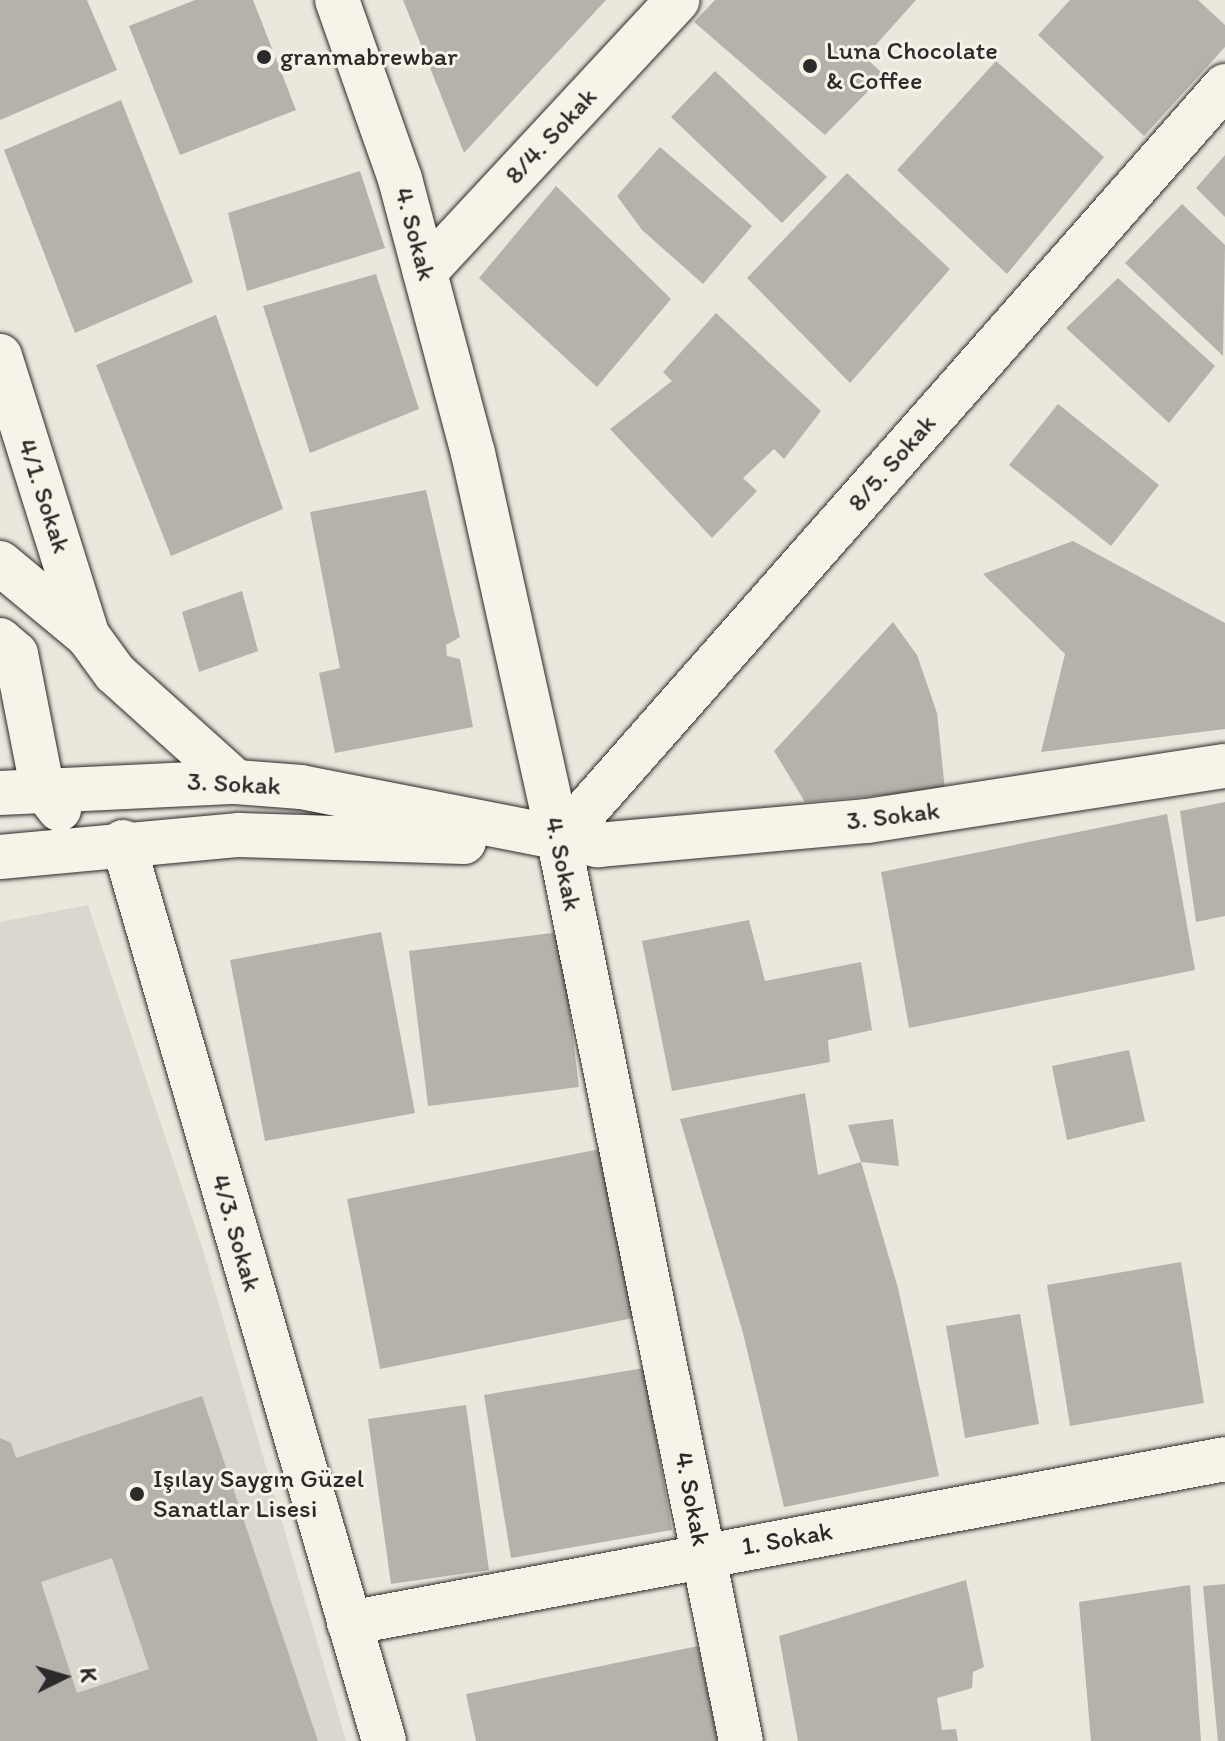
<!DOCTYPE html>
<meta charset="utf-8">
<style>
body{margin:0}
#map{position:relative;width:1225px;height:1741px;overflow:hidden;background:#ebe7dd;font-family:Itim,sans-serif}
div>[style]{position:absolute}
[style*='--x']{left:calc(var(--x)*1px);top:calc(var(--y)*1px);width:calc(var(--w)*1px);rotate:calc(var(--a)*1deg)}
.built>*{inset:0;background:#dbd7ce}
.building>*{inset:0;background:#b5b2ab}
.roads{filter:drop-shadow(0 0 2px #2b2b2b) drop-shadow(0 0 2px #2b2b2b)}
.street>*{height:44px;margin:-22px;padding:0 22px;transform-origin:22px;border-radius:22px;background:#f7f3e8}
.secondary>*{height:44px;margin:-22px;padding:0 22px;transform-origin:22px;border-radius:22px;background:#f7f3e8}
.dots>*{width:22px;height:22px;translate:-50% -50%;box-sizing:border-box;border:4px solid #f7f3e8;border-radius:50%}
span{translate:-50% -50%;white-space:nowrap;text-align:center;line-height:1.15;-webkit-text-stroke:6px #f7f3e8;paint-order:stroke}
.poi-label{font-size:26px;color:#2b2b2b}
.left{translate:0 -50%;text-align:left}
.street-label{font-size:26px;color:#2b2b2b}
.north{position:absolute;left:24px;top:1637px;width:80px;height:80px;-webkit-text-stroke:6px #f7f3e8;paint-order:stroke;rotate:85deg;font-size:22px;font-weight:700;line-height:32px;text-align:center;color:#2b2b2b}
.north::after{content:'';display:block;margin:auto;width:28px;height:36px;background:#2b2b2b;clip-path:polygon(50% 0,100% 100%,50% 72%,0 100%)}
</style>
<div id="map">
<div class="built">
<i style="clip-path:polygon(88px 905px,202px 1247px,346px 1741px,0 1741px,0 922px)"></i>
</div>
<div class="building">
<i style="clip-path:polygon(0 0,87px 0,117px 70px,0 120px)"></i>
<i style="clip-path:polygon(195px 0,253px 0,296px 110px,180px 155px,129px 26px)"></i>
<i style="clip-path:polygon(403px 0,606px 0,464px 153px)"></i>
<i style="clip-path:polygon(715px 0,916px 0,865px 57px,884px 75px,825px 135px,694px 22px)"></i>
<i style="clip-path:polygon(1070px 0,1198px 0,1225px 25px,1225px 47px,1144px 136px,1038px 35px)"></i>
<i style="clip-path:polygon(996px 61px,1104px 157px,1007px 274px,897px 170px)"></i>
<i style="clip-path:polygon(715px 71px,827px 177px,782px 223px,671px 117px)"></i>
<i style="clip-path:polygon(121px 100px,193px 282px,75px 333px,4px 150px)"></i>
<i style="clip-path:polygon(660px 147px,752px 226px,703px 284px,642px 230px,617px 196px)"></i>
<i style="clip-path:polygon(1225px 155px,1225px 217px,1196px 188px)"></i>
<i style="clip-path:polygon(360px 171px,385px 248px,247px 291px,228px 213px)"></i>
<i style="clip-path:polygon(847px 173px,950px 269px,850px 383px,747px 278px)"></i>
<i style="clip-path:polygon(556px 186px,671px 299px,597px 387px,479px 278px)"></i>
<i style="clip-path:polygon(1182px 204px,1225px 245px,1223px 356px,1125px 263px)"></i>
<i style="clip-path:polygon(376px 274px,419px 409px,310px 453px,263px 306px)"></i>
<i style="clip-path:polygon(1118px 278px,1215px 366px,1169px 423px,1066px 328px)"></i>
<i style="clip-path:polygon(716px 313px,821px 411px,784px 459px,774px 449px,743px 478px,757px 491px,712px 538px,610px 429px,672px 381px,663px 372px)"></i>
<i style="clip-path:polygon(216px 315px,283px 509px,171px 556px,96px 365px)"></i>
<i style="clip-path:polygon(1058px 404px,1159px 485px,1111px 546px,1009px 465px)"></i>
<i style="clip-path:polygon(426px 490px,460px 637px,446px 645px,447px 656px,460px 659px,473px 727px,335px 753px,319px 673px,340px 668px,310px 512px)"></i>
<i style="clip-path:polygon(1073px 541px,1225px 623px,1225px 729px,1041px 752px,1065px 654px,983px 574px)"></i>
<i style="clip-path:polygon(242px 591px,258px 651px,199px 672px,182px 612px)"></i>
<i style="clip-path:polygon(893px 622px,917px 655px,937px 713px,945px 790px,805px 802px,774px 751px)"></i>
<i style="clip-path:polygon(1225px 802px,1225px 916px,1196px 922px,1180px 811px)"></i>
<i style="clip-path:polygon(1167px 814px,1195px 970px,909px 1028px,881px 872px)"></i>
<i style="clip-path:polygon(749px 920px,765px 981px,861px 962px,872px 1030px,828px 1040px,830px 1062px,672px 1091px,642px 941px)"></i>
<i style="clip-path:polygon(381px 932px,415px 1113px,265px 1141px,230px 960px)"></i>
<i style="clip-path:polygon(560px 932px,579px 1087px,428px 1106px,409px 951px)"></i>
<i style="clip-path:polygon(1129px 1050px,1145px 1121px,1067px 1140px,1052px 1066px)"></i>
<i style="clip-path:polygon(805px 1093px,818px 1175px,861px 1162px,898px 1288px,939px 1476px,784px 1507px,743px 1333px,680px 1119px)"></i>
<i style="clip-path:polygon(893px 1119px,899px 1166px,861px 1162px,848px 1125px)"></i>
<i style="clip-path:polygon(600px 1149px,633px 1318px,380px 1369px,347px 1199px)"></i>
<i style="clip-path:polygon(1181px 1262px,1204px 1403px,1070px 1426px,1047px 1285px)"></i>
<i style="clip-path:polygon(1020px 1314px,1039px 1424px,965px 1438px,946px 1326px)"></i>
<i style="clip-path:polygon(644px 1368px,672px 1530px,511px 1558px,484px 1395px)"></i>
<i style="clip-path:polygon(evenodd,202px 1396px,318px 1741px,0 1741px,0 1438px,11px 1443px,16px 1458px,202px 1396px,112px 1558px,149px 1669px,77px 1693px,41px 1582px,112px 1558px)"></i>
<i style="clip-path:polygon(466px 1405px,489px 1570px,391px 1584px,368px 1419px)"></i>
<i style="clip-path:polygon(966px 1580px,984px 1667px,973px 1672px,972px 1688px,937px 1698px,942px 1730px,956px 1729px,958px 1741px,798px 1741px,779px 1636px)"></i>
<i style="clip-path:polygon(1225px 1584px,1225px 1741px,1218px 1741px,1203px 1586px)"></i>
<i style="clip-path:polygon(1190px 1585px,1201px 1741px,1091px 1741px,1079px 1602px)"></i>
<i style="clip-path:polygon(698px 1646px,718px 1741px,476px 1741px,466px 1694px)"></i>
</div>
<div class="roads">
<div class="street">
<i style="--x:337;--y:0;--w:190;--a:70.6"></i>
<i style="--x:400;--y:179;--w:284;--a:75.1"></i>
<i style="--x:473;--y:453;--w:397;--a:77.5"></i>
<i style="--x:559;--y:841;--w:918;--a:78.57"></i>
<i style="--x:425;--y:272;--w:371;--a:-47.1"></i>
<i style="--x:0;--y:356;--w:294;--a:72.6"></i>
<i style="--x:559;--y:841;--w:1007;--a:-48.58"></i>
<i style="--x:123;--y:842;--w:936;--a:73.81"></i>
<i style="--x:349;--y:1623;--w:891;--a:-10.6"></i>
</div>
<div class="secondary">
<i style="--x:0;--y:563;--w:114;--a:39.7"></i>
<i style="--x:88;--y:636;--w:46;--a:53.9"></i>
<i style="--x:115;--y:673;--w:163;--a:42"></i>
<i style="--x:0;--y:640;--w:21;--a:41"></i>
<i style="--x:16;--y:654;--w:136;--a:78.9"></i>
<i style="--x:42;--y:787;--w:28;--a:52"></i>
<i style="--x:0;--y:793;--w:236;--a:-2.7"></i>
<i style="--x:236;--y:782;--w:65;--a:4.4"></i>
<i style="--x:301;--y:787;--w:303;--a:11.1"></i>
<i style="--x:598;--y:845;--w:271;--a:-5.1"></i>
<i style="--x:868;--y:821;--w:361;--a:-8.8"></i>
<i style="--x:0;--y:857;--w:240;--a:-5.3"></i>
<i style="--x:239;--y:835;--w:225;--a:1.8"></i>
</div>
</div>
<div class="dots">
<i style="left:264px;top:57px;background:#2b2b2b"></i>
<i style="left:810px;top:66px;background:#2b2b2b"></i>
<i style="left:137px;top:1494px;background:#2b2b2b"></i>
</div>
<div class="poi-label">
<span class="left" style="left:826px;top:66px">Luna Chocolate<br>&amp; Coffee</span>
<span class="left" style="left:280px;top:57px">granmabrewbar</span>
<span class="left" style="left:153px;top:1494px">Işılay Saygın Güzel<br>Sanatlar Lisesi</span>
</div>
<div class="street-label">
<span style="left:551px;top:136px;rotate:-47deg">8/4. Sokak</span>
<span style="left:415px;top:234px;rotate:75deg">4. Sokak</span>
<span style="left:892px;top:463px;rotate:-49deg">8/5. Sokak</span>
<span style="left:44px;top:496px;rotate:72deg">4/1. Sokak</span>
<span style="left:234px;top:784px;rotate:3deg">3. Sokak</span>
<span style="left:893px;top:816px;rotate:-7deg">3. Sokak</span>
<span style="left:563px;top:864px;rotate:78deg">4. Sokak</span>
<span style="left:236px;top:1233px;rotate:74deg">4/3. Sokak</span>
<span style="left:692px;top:1499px;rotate:79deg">4. Sokak</span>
<span style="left:787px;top:1539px;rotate:-10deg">1. Sokak</span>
</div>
<div class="north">K</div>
</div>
